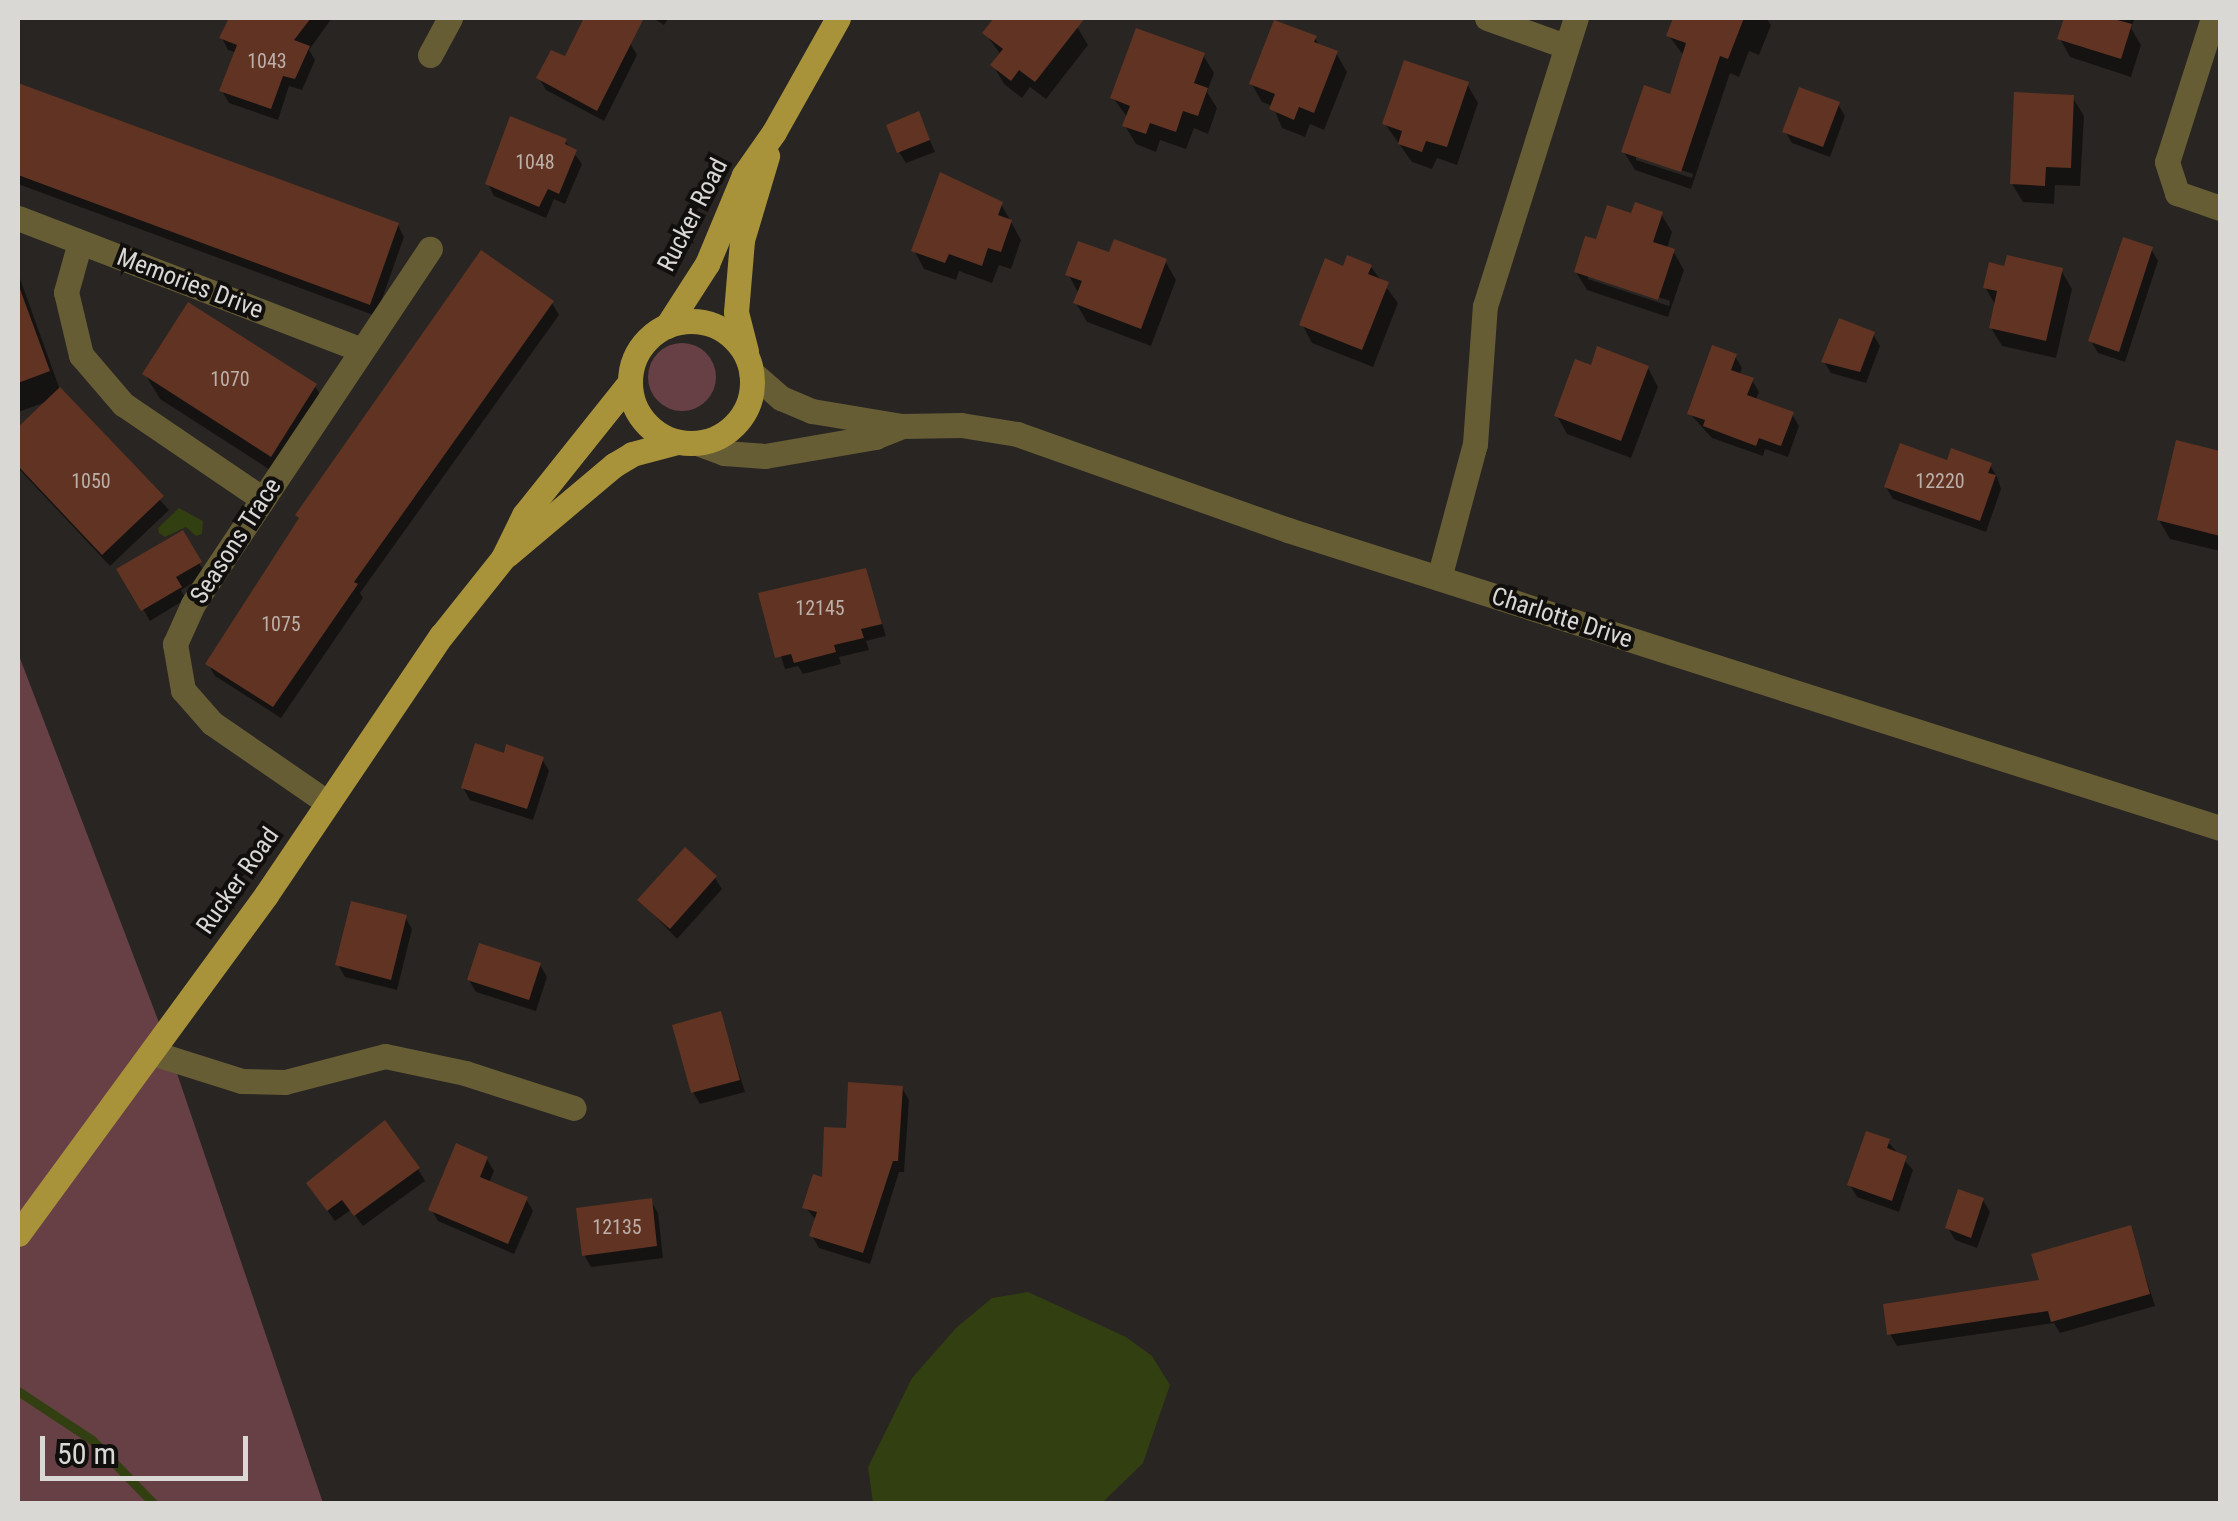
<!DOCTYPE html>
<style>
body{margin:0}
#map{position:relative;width:2238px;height:1521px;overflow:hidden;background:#292522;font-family:"Roboto Condensed",sans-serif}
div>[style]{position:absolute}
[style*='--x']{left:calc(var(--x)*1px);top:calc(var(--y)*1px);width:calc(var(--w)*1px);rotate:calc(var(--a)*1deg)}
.green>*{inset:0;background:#674045}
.round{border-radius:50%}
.water>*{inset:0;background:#323f10}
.shadow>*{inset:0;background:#0007}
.stream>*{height:9px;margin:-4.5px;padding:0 4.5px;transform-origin:4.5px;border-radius:4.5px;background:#323f10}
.building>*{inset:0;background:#603323}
.minor>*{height:25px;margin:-12.5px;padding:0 12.5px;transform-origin:12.5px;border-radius:12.5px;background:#675d35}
.major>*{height:25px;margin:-12.5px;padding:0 12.5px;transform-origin:12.5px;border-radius:12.5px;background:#a9933a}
.major>.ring{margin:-12.5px;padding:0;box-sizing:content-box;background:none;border:25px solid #a9933a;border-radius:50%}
span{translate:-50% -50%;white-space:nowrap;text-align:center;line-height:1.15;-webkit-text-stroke:8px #110f0d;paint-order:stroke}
.number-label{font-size:20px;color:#bcafa8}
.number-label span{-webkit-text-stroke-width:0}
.street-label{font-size:25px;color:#dad8d5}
.frame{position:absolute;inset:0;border:20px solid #dad8d5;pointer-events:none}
.scale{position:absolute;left:40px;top:1436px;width:208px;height:45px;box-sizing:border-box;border:5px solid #dad8d5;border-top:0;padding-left:12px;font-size:30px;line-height:35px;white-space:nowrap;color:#dad8d5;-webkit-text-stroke:8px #110f0d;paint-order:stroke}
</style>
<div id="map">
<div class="green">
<i class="round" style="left:648px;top:343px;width:68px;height:68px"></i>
<i style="clip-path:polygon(18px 653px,166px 1041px,323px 1503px,18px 1503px)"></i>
</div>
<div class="water">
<i style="clip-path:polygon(179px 508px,203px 521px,202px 534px,196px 536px,186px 527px,165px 537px,159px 533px,158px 528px)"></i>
<i style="clip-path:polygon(1028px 1292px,1126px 1337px,1152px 1356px,1170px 1385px,1143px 1463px,1102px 1503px,873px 1503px,868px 1467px,912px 1378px,956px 1328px,992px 1298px)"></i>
</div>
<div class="shadow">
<i style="clip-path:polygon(245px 18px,332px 18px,309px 50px,315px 60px,302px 90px,289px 86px,278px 120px,229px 103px,222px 91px,237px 53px,228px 50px,222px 38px)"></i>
<i style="clip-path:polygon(653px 18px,669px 18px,664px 25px)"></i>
<i style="clip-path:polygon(997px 18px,1065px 18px,1077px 27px,1088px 45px,1046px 99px,1030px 87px,1022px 98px,1004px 84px,993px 65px,1001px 55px,985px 33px)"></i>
<i style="clip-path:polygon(evenodd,1676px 18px,1766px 18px,1771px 25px,1759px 55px,1749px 51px,1739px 77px,1730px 73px,1691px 189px,1635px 170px,1624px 152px,1671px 97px,1684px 56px,1669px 36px,1676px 18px,1636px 154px,1693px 174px,1692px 178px,1636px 160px,1636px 154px)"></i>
<i style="clip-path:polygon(2066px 18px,2135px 18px,2131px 28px,2141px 45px,2131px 77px,2070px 57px,2060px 39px)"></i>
<i style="clip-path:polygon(1315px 38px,1320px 47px,1336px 53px,1347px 72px,1324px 130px,1310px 124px,1305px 137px,1282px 128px,1273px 106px,1262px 102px,1251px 83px)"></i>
<i style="clip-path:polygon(630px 43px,637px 55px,604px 121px,546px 90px,539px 78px)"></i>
<i style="clip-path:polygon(1203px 55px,1214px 73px,1207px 92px,1217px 108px,1208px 134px,1194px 128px,1186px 149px,1160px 140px,1156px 152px,1136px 144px,1125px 126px,1128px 118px,1113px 98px)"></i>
<i style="clip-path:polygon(1467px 84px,1478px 103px,1457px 165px,1437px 158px,1432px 169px,1412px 162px,1385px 124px)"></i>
<i style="clip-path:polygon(18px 86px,398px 225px,404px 237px,376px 316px,18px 184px)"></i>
<i style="clip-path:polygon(2073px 98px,2084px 116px,2080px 186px,2055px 185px,2054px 204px,2023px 202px,2012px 184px)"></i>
<i style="clip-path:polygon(1838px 104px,1845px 116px,1830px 157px,1792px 143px,1785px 131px)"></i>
<i style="clip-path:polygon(918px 114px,935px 152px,906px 163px,899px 152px)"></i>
<i style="clip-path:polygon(565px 141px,582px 164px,565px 204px,554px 199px,546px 218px,494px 196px,488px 184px)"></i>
<i style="clip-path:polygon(1001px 204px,1021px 240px,1011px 269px,999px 265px,992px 283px,959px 271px,956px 280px,924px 269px,914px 250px)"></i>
<i style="clip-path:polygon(evenodd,1661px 214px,1672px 232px,1667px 249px,1673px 251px,1684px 270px,1668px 317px,1587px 290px,1576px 272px,1597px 242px,1633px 216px,1661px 214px,1588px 274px,1670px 301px,1669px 306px,1588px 279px,1588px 274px)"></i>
<i style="clip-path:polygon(2151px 249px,2158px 261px,2125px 362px,2098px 353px,2091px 341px)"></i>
<i style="clip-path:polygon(1110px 255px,1165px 261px,1176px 280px,1151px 346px,1087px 322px,1076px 303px,1079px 294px,1068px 274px)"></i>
<i style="clip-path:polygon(1371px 267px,1398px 303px,1373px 367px,1312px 343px,1302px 324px,1344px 269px)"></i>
<i style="clip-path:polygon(2061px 270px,2072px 289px,2056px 358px,2002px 346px,1991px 328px,1996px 306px,1985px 287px)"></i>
<i style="clip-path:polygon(18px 273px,60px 390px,169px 510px,110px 566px,18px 468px,18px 431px,49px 401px,18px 412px)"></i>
<i style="clip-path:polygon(552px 303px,559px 315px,360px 593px,363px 598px,281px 718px,215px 676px,208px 664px)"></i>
<i style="clip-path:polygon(1873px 334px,1880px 346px,1866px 383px,1831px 373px,1824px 362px)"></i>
<i style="clip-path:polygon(1735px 356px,1742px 368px,1739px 376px,1752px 380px,1759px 392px,1755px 401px,1792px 414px,1799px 426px,1788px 457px,1765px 449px,1763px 456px,1712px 438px,1690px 414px)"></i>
<i style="clip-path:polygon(1592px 368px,1648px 368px,1658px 387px,1631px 458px,1567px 434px,1557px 416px)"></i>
<i style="clip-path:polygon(145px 374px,315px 386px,329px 411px,286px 480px,160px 399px)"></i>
<i style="clip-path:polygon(2178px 443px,2220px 453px,2220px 551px,2170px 539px,2159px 520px)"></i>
<i style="clip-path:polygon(1949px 464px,1990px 465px,1997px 477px,2001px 489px,1986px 532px,1893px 499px,1886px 487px)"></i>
<i style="clip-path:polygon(182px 533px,206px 575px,181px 590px,186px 599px,150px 621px,120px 569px)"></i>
<i style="clip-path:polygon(865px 570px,886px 636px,866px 641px,869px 650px,839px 657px,841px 664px,803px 674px,798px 666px,785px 669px,761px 594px)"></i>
<i style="clip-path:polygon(505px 756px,542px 759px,549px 771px,533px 820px,470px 800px,463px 788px)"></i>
<i style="clip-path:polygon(715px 878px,722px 889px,677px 939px,640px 900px)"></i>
<i style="clip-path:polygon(405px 917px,412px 929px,397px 990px,345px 977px,338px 965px)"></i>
<i style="clip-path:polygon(540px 965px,547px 977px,536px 1011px,476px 992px,469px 980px)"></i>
<i style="clip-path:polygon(720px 1014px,745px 1092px,700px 1104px,693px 1092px)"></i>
<i style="clip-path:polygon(902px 1088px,909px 1100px,904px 1172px,899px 1172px,870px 1264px,819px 1248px,812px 1236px,817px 1221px,805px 1207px,825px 1180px,848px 1131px)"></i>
<i style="clip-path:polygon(1888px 1142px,1913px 1170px,1899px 1212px,1857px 1197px,1850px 1185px)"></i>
<i style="clip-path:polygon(487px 1159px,494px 1171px,489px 1183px,526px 1199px,533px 1211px,514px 1254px,438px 1221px,431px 1209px)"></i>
<i style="clip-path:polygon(418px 1169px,425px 1181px,363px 1226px,351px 1210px,335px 1221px,316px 1195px)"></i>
<i style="clip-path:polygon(1983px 1200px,1990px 1212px,1977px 1248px,1955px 1240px,1948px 1228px)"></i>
<i style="clip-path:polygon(651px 1201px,658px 1213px,663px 1258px,591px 1267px,584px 1255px)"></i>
<i style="clip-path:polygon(2130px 1228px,2155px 1306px,2060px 1333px,2054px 1323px,1897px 1346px,1890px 1334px,2042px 1282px)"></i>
</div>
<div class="stream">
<i style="--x:18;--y:1391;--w:89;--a:33.5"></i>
<i style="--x:92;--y:1440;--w:89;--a:45.9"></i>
</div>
<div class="building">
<i style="clip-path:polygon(229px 18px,311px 18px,294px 40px,310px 46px,295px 79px,283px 76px,271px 109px,219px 91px,237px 45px,219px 38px)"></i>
<i style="clip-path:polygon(584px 18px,644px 18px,597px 111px,536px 78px,551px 50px,565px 56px)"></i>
<i style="clip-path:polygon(994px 18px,1085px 18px,1035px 82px,1019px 70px,1011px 81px,990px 65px,1003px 49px,982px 33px)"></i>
<i style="clip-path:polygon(1673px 18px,1744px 18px,1728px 59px,1720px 56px,1681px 172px,1621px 152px,1644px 85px,1670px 94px,1686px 43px,1666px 36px)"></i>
<i style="clip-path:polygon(2064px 18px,2110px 18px,2132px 24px,2121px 59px,2057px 39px)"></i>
<i style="clip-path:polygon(1274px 20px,1317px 36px,1314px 42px,1338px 51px,1314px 113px,1299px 107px,1294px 120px,1269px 109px,1275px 94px,1249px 84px)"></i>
<i style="clip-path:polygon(1136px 28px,1205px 53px,1194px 83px,1208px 88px,1198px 116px,1183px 111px,1176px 132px,1150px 123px,1146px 134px,1122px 126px,1130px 106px,1110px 98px)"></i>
<i style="clip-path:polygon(1404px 60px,1469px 82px,1447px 147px,1426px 141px,1422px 152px,1398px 144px,1402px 131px,1382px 124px)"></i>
<i style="clip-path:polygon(18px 83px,399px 223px,370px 305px,18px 175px)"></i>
<i style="clip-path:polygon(1799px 87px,1840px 102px,1823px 147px,1782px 132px)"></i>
<i style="clip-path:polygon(2014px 92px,2074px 95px,2071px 168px,2046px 167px,2045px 186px,2010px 184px)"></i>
<i style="clip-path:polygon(919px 111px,930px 140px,897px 153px,886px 125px)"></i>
<i style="clip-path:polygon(510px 116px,567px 139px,565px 144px,577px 150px,559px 194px,548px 189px,539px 207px,485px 184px)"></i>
<i style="clip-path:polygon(940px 172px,1003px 202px,998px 215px,1012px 220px,1001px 252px,988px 248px,982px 266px,949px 254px,945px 263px,911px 251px)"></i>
<i style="clip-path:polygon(1635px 202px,1663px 212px,1653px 242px,1675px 249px,1658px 300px,1574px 272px,1585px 236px,1596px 239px,1607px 205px,1631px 213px)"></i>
<i style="clip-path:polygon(2123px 237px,2153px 247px,2119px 352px,2088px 341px)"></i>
<i style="clip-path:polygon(1114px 239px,1167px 259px,1141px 329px,1073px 303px,1082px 281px,1065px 275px,1078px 241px,1109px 252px)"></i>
<i style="clip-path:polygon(481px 250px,554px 301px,354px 582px,358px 584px,273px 707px,205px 664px,299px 518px,295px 515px)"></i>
<i style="clip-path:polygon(1347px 255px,1372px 265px,1368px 274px,1389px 282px,1362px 350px,1299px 325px,1325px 258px,1343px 266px)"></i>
<i style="clip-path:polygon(2007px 255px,2063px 268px,2046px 341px,1989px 328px,1997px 291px,1983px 288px,1989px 262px,2004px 266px)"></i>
<i style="clip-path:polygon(20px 289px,50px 371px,18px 383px,18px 290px)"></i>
<i style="clip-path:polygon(188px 302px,317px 384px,271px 457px,142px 374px)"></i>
<i style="clip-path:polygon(1839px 318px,1875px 332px,1860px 372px,1821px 362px)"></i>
<i style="clip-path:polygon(1712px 345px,1737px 354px,1731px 370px,1754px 378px,1747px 395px,1794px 412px,1781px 446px,1759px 438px,1756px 446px,1703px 426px,1705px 420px,1687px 414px)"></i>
<i style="clip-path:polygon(1597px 346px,1649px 366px,1621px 441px,1554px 416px,1575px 359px,1591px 365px)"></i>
<i style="clip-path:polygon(60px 387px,164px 496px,102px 555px,18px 466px,18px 427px)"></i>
<i style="clip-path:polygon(2176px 440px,2220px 451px,2220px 536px,2157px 520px)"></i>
<i style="clip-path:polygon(1900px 443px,1947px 460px,1951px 448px,1992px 463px,1988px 473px,1996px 475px,1980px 521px,1884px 487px)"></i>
<i style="clip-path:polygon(183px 530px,202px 562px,176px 577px,182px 587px,141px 611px,116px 569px)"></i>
<i style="clip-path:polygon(866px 568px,882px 624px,861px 629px,864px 638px,834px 645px,836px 652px,794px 663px,791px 654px,775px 658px,758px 593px)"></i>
<i style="clip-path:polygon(475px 743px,504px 753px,506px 744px,544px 757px,527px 809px,461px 788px)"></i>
<i style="clip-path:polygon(685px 847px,717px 876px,670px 929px,637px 900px)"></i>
<i style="clip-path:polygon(351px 901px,407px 915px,391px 980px,335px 965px)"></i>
<i style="clip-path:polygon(479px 943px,541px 963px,529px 1000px,467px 980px)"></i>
<i style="clip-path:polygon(721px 1011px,740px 1080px,691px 1093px,672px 1025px)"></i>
<i style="clip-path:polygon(848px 1082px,903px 1086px,898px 1161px,893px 1161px,863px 1253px,809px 1236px,817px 1212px,802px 1208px,813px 1174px,822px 1177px,824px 1127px,846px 1128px)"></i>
<i style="clip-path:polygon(385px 1120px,420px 1168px,354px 1216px,342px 1200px,327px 1211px,306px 1183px)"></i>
<i style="clip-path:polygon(1866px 1131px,1890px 1139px,1887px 1148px,1907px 1156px,1892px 1201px,1847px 1185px)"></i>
<i style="clip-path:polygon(456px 1143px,488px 1157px,480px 1177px,528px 1197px,508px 1244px,428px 1210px)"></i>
<i style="clip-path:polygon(1958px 1189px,1984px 1198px,1971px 1238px,1945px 1228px)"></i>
<i style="clip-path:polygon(652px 1198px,657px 1246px,582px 1256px,576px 1208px)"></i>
<i style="clip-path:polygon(2131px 1225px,2150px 1294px,2051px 1322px,2048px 1311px,1887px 1335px,1883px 1304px,2039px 1280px,2031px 1254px)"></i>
</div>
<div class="minor">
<i style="--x:1487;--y:18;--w:83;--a:19.7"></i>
<i style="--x:2213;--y:18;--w:151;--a:107.7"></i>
<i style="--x:2167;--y:162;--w:33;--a:72"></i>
<i style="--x:2177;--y:193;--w:46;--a:19.2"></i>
<i style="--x:430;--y:55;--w:42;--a:-61.6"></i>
<i style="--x:18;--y:218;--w:368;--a:21"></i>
<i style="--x:80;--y:242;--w:52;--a:105.6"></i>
<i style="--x:66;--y:292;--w:65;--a:76.6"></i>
<i style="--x:81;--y:355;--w:65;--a:49.4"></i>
<i style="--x:123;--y:404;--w:169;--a:34.2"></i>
<i style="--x:751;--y:372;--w:40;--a:41"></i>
<i style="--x:781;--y:398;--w:34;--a:23"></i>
<i style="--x:812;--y:411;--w:91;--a:9.5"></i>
<i style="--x:902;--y:426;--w:59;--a:-1"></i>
<i style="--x:961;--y:425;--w:57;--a:9.1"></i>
<i style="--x:1017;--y:434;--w:288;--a:19.5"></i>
<i style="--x:1288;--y:530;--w:978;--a:17.73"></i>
<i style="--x:697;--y:443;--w:29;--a:20"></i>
<i style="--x:724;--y:453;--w:41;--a:4.2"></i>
<i style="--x:765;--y:456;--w:112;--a:-9.8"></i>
<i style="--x:875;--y:437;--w:29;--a:-22"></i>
<i style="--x:1439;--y:578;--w:139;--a:-75"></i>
<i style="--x:1475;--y:444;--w:138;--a:-85.9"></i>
<i style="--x:1485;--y:306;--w:302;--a:-72.5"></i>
<i style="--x:328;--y:803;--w:141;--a:-145.4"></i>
<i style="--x:212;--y:723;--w:44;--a:-131.3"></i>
<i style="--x:183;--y:690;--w:47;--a:-99.9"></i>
<i style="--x:175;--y:644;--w:44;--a:-65.8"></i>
<i style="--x:193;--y:604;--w:427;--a:-56.3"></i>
<i style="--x:153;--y:1053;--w:93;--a:17.5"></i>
<i style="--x:242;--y:1081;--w:43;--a:1.3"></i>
<i style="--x:285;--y:1082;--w:103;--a:-14.6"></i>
<i style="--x:385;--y:1056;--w:82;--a:12"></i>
<i style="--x:465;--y:1073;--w:114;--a:17.8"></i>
</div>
<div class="major">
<i class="ring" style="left:630px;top:321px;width:97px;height:97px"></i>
<i style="--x:667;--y:326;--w:74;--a:-57.2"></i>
<i style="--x:707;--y:264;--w:96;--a:-67.4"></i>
<i style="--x:744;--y:175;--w:52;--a:-55.1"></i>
<i style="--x:774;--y:132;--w:131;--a:-60.7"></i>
<i style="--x:746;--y:351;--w:40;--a:-104.4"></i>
<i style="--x:736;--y:312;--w:72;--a:-85.2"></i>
<i style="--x:742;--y:240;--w:88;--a:-73.4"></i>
<i style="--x:507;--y:555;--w:140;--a:-40.1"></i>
<i style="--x:614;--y:465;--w:21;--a:-31"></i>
<i style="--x:632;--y:454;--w:47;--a:-14.9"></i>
<i style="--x:18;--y:1234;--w:420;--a:-53.8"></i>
<i style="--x:266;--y:895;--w:313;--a:-56"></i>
<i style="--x:441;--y:636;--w:100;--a:-51.5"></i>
<i style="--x:503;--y:558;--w:48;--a:-64"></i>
<i style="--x:524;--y:515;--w:170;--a:-51.4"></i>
</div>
<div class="number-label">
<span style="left:267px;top:61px">1043</span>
<span style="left:535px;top:162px">1048</span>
<span style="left:230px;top:379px">1070</span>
<span style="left:91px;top:481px">1050</span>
<span style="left:1940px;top:481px">12220</span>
<span style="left:820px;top:608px">12145</span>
<span style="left:281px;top:624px">1075</span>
<span style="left:617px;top:1227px">12135</span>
</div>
<div class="street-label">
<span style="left:693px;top:215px;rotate:-63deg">Rucker Road</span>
<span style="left:190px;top:284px;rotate:21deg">Memories Drive</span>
<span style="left:236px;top:541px;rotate:-57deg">Seasons Trace</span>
<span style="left:1562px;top:618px;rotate:18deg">Charlotte Drive</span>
<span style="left:238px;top:881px;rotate:-55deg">Rucker Road</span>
</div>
<div class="frame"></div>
<div class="scale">50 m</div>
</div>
